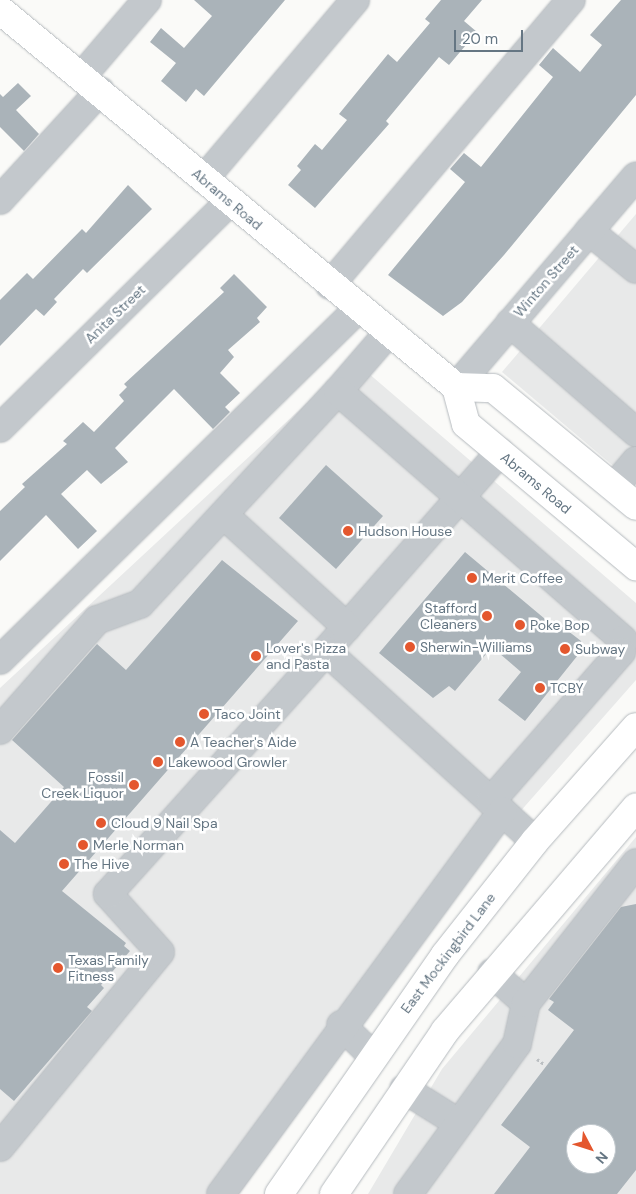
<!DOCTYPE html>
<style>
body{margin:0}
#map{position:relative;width:636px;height:1194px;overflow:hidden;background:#fafaf8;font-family:"DM Sans",sans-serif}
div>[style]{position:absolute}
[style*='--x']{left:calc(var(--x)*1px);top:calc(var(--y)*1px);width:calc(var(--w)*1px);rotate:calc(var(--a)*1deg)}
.built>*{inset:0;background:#e8e9e9}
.building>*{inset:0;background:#aab3b9}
.path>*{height:3px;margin-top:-1.5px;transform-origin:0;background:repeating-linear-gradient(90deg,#bbbfc2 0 2.5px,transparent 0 5px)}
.roads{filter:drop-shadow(0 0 1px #b5babe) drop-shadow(0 0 1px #b5babe)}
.minor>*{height:28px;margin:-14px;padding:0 14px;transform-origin:14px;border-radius:14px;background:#c3c8cc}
.major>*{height:28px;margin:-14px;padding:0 14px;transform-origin:14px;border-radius:14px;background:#fff}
.dots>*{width:14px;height:14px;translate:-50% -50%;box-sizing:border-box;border:2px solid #fff;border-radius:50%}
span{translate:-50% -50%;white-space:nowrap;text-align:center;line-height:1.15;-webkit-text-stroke:5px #fff;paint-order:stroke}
.street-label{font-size:14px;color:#657683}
.poi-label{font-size:14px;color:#657683}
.left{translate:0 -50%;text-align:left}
.right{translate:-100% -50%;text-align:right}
.north{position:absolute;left:566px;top:1124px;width:50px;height:50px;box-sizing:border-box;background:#fff;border:1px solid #c1c8cd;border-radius:50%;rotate:130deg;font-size:14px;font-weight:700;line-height:20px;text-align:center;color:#657683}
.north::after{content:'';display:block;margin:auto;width:18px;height:22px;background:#e4572e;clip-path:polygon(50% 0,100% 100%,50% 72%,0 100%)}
.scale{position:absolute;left:454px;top:30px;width:69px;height:22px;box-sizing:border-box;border:2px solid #657683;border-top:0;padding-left:6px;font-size:15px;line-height:18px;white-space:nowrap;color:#657683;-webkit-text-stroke:4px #fff;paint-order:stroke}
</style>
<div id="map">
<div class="built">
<i style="clip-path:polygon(636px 214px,636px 485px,502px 372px)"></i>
<i style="clip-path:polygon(353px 360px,636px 603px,636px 680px,511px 822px,239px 1194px,0 1194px,0 688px)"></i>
<i style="clip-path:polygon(evenodd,636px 837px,636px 1194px,368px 1194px,442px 1069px,636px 837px,576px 1134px,606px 1134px,606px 1164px,576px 1164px,576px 1134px)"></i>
</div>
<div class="building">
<i style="clip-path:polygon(194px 0,285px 0,204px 96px,196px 89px,186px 102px,161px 81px,176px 63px,150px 42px,161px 28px,184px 48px,212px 16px)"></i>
<i style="clip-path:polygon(441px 0,482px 0,464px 21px,477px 32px,449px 65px,439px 57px,386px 121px,389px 124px,315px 208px,288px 185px,301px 170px,297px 166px,315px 144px,322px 150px,347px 120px,339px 114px,388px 54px,397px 62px,430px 23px,425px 19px)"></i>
<i style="clip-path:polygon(621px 0,636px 0,636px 95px,504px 255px,462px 302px,443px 316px,388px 275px,465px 182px,450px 169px,464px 153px,481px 167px,553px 77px,539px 65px,553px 48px,580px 72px,602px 45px,590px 35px)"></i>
<i style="clip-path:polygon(18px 83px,31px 96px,16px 110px,39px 134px,24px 151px,0 127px,0 94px,3px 97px)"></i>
<i style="clip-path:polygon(128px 185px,152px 209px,87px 273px,83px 269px,54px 299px,57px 302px,44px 316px,36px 309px,0 346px,0 300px,27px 273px,33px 279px,82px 229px,86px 233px)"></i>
<i style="clip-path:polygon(234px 274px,267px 307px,257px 318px,260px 322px,228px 350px,234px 357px,220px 373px,240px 393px,225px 407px,230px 412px,213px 429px,174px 389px,115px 448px,128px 462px,101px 484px,87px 470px,61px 494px,97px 531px,78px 549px,46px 515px,0 561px,0 511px,25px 487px,22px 484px,67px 444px,63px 441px,83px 422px,94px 432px,124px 401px,119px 395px,127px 387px,124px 384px,224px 292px,220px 288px)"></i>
<i style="clip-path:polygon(326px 465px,383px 516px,336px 569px,279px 518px)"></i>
<i style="clip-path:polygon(465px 552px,551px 624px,554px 620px,581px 641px,582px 650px,525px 721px,498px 700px,521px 672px,492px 647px,455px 691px,449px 686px,433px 698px,379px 653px)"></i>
<i style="clip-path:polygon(222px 560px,298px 621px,62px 891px,126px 943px,124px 946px,130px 951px,101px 985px,104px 988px,87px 1007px,92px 1011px,14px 1101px,0 1089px,0 830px,15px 843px,64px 787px,12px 740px,97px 644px,126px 670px)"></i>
<i style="clip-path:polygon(evenodd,636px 904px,636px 1170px,617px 1194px,494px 1194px,530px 1147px,501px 1125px,574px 1030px,548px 1010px,554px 1002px,549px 999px,621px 907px,636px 904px,576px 1134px,606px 1134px,606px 1164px,576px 1164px,576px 1134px)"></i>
</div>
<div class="path">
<i style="--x:537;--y:1059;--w:9;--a:36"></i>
</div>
<div class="roads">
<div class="minor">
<i style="--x:82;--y:76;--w:100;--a:-49.5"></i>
<i style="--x:204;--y:179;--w:234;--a:-49.8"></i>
<i style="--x:0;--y:200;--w:148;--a:-47.5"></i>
<i style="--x:589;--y:231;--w:60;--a:39"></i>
<i style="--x:330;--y:285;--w:373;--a:-49.8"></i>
<i style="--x:510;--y:323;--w:167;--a:40.9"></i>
<i style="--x:456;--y:387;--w:277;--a:-49.5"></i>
<i style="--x:338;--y:391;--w:78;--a:-49.2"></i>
<i style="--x:0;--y:428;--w:323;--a:-44.6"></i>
<i style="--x:500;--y:452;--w:264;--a:131.2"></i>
<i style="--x:326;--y:651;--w:282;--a:42.3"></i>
<i style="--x:614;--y:487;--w:34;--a:-50"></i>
<i style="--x:225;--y:516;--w:165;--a:42.3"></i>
<i style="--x:0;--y:660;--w:503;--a:-44.44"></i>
<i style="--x:0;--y:730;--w:147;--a:-48.6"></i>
<i style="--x:97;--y:620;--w:46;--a:-20.4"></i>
<i style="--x:140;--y:604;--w:291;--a:-47.1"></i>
<i style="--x:338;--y:391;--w:378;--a:41.1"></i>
<i style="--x:623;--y:640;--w:12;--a:99"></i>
<i style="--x:621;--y:652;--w:198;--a:131.1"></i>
<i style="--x:492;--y:973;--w:45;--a:41.4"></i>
<i style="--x:341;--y:1025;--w:43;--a:44.1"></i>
<i style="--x:404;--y:1089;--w:62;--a:31.9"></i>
<i style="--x:0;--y:1147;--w:252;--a:-50.6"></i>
<i style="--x:160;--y:952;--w:78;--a:-131.9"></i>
<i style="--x:108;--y:894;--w:326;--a:-48.1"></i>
<i style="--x:221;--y:1194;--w:475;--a:-53.7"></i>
<i style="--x:408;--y:1194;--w:185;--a:-54"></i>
<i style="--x:517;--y:1044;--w:42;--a:-77.6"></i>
<i style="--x:526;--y:1003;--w:178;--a:-51.8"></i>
</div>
<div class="major">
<i style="--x:0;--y:10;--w:592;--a:39.58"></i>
<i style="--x:456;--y:387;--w:38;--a:75"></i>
<i style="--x:466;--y:424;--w:222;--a:39.9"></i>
<i style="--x:456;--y:387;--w:37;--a:2"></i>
<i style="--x:493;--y:388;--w:185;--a:39.5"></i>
<i style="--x:279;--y:1194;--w:291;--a:-55.2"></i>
<i style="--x:445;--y:955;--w:145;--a:-51.7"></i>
<i style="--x:535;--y:841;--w:152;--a:-48.5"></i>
<i style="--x:334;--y:1194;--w:197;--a:-55.7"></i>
<i style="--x:445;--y:1031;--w:294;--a:-49.5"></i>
</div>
</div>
<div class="dots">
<i style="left:348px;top:531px;background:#e4572e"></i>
<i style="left:472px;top:578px;background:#e4572e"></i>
<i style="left:487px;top:616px;background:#e4572e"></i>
<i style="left:520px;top:625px;background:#e4572e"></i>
<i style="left:410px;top:647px;background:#e4572e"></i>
<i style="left:565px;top:649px;background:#e4572e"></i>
<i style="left:256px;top:656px;background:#e4572e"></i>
<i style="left:540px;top:688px;background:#e4572e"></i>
<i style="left:204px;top:714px;background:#e4572e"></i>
<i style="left:180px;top:742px;background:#e4572e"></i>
<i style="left:158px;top:762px;background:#e4572e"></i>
<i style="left:134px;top:785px;background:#e4572e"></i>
<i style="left:101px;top:823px;background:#e4572e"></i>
<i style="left:83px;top:845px;background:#e4572e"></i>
<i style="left:64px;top:864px;background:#e4572e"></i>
<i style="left:58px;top:968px;background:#e4572e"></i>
</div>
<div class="street-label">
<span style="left:227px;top:199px;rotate:40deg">Abrams Road</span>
<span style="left:546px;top:281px;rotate:-49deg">Winton Street</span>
<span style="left:115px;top:314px;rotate:-44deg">Anita Street</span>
<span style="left:536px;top:483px;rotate:40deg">Abrams Road</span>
<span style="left:448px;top:953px;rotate:-53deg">East Mockingbird Lane</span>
</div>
<div class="poi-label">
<span class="left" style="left:358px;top:531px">Hudson House</span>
<span class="left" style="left:482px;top:578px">Merit Coffee</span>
<span class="right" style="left:477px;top:616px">Stafford<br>Cleaners</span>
<span class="left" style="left:530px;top:625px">Poke Bop</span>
<span class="left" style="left:420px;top:647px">Sherwin-Williams</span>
<span class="left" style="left:266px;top:656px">Lover's Pizza<br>and Pasta</span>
<span class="left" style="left:575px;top:649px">Subway</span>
<span class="left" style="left:550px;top:688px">TCBY</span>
<span class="left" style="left:214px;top:714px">Taco Joint</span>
<span class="left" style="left:190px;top:742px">A Teacher's Aide</span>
<span class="left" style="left:168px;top:762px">Lakewood Growler</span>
<span class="right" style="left:124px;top:785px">Fossil<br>Creek Liquor</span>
<span class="left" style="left:111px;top:823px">Cloud 9 Nail Spa</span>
<span class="left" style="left:93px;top:845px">Merle Norman</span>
<span class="left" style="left:74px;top:864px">The Hive</span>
<span class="left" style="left:68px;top:968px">Texas Family<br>Fitness</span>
</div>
<div class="north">N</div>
<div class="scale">20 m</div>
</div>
